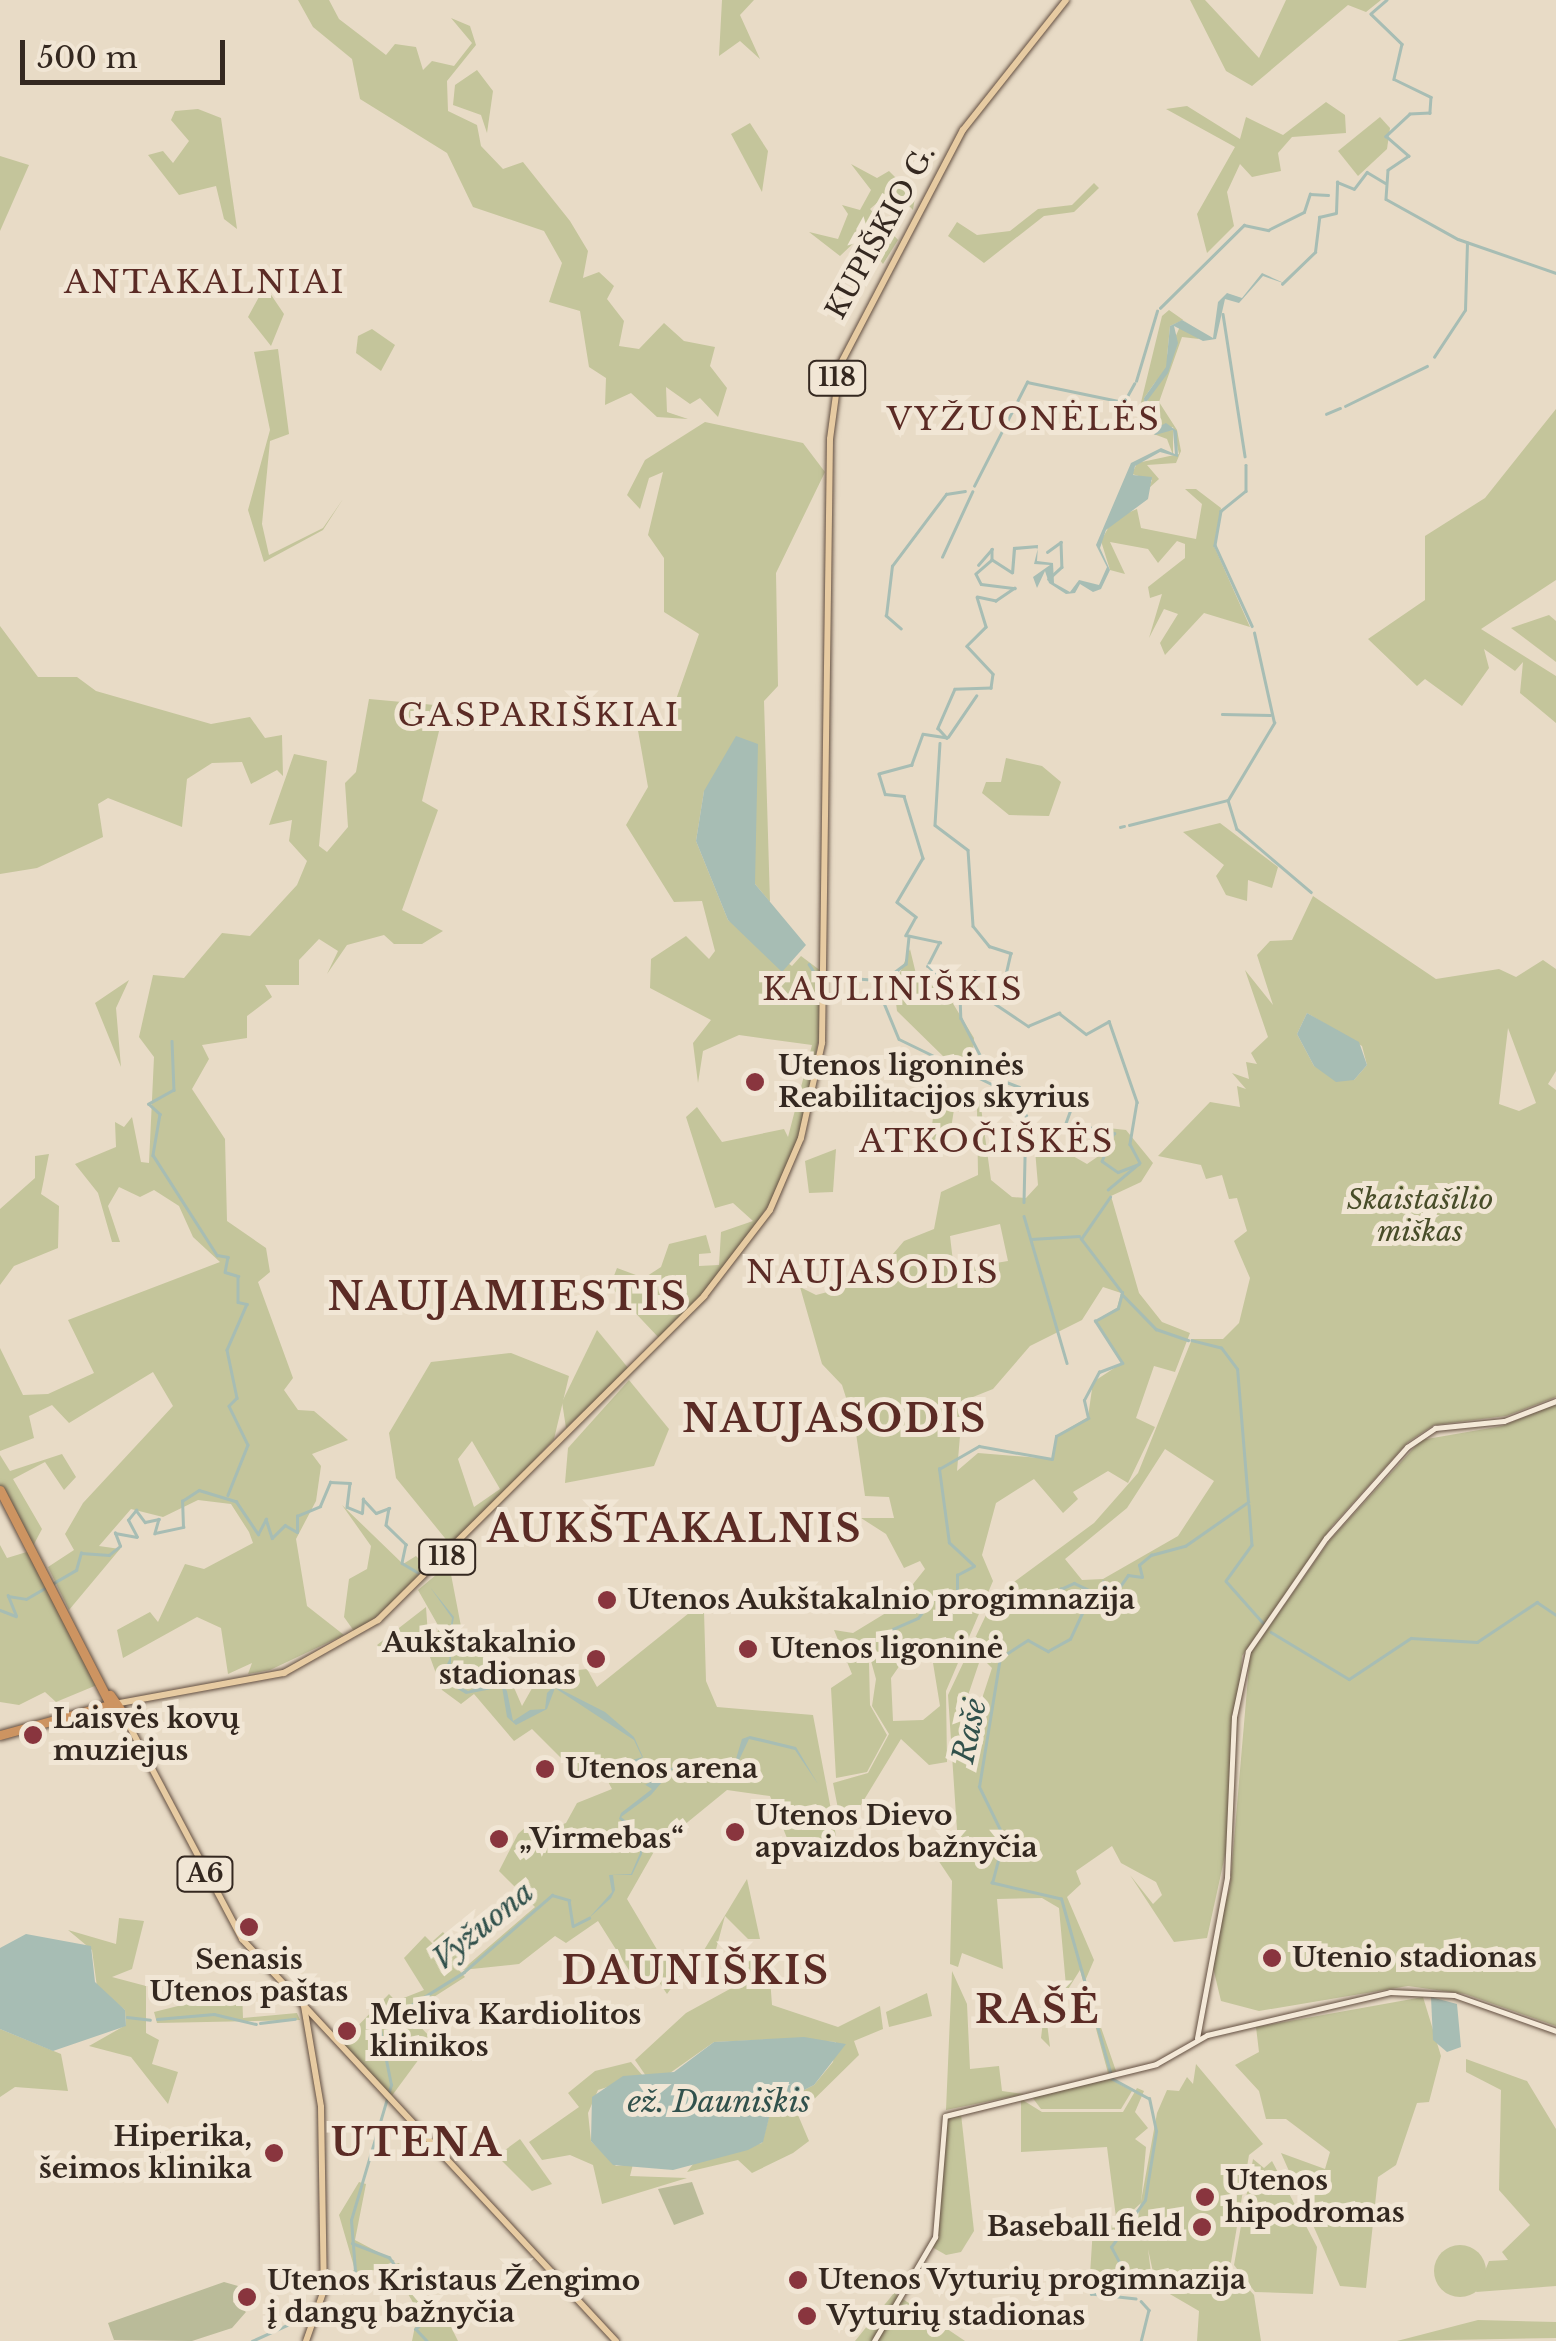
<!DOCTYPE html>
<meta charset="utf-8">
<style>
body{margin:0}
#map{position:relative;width:1556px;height:2341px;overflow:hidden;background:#e8dbc6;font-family:"Libre Baskerville",serif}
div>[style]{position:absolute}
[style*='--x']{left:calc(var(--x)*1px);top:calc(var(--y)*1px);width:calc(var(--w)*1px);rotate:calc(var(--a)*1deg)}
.green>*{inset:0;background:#c4c59b}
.round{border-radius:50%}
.cemetery>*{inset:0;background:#babb99}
.water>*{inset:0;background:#a7bdb4}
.stream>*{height:2.5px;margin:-1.25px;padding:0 1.25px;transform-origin:1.25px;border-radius:1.25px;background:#a7bdb4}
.roads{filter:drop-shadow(0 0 2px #634f41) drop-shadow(0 0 2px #634f41)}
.secondary>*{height:5px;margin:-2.5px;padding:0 2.5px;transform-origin:2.5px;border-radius:2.5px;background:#f4e9d8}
.primary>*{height:6px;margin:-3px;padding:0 3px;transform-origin:3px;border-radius:3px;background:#e7cba2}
.highway>*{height:9px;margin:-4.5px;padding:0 4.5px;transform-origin:4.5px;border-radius:4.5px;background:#cd9461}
.dots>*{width:28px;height:28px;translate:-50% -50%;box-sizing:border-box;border:5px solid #f1e6d5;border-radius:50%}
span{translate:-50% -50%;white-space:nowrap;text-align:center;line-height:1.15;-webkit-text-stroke:10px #f1e6d5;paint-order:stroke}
.shield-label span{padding:2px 8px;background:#f1e6d5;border:2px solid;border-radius:8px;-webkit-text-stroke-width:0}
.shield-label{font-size:25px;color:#342820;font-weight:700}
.street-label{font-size:28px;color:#342820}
.poi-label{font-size:28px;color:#342820;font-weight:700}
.left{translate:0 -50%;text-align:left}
.right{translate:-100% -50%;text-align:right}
.park-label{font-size:28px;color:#484d29;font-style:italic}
.water-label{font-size:30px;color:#31514c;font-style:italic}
.quarter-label{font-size:32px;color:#5b2b25;letter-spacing:2.5px}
.district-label{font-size:38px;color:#5b2b25;font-weight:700;letter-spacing:2.5px}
.scale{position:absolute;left:20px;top:40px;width:205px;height:45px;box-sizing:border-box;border:5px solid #342820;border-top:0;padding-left:12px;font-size:30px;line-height:35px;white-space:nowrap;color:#342820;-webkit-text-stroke:8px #f1e6d5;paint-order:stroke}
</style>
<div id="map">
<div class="green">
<i style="clip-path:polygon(298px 0,329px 0,339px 19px,386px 55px,395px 44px,416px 47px,423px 70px,432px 61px,454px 66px,472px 43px,451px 18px,470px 26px,476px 45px,447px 81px,448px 111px,477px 125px,481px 146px,503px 169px,523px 162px,570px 221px,588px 251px,583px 278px,599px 272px,614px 286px,607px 299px,624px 321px,619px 346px,639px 349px,664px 323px,684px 341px,715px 347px,710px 366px,727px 388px,718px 417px,700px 398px,690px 404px,666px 387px,667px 412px,688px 419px,657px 417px,631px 393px,605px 405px,606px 378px,589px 367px,580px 311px,549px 302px,562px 263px,544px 231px,473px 207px,447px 153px,360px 99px,352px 59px,313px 27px)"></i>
<i style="clip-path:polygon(722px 0,754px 0,740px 15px,760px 59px,740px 41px,719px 56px)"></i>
<i style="clip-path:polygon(1190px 0,1205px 0,1259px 58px,1286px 0,1381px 0,1366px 12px,1348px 5px,1252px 86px,1226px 71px)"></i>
<i style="clip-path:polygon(477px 70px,493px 91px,487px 133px,481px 115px,453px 105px,455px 85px)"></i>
<i style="clip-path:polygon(1326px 102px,1345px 115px,1346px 133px,1292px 137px,1278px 153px,1281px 171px,1252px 177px,1240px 164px,1227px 192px,1234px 226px,1207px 253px,1197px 214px,1235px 147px,1166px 109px,1187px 106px,1240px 139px,1246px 117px,1283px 135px)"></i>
<i style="clip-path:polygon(198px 109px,221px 118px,237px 229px,224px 219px,216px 186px,179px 195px,148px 155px,163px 151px,173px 163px,189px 141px,171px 120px,175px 111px)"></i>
<i style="clip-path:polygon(1380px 117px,1390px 128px,1387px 149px,1358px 176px,1338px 151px)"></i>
<i style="clip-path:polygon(750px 123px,768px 151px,762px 192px,731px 134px)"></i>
<i style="clip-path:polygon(0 156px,29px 165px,0 231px)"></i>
<i style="clip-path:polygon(851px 164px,877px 178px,889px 171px,915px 197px,913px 210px,893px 189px,870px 209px,898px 240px,883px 264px,861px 236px,840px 256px,809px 232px,838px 239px,848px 214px,842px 205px,860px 210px,871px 190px)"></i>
<i style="clip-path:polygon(1094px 183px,1099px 188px,1074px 212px,1044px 216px,984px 263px,948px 236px,957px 222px,977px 235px,1010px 231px,1038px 209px,1072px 205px)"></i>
<i style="clip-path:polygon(255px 271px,284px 314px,271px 346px,248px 317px,260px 295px)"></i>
<i style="clip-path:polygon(1169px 310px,1199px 331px,1183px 320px,1170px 326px,1166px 367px,1144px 398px,1152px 433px,1173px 430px,1173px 455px,1167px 439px,1135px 427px,1162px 316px)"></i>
<i style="clip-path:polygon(1182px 322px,1199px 339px,1182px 337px,1159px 402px,1177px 430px,1181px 451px,1176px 463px,1147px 465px,1159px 479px,1149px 488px,1152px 480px,1132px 474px,1137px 463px,1179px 454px,1173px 427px,1152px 430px,1147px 401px)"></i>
<i style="clip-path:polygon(372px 329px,395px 345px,381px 371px,356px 353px,358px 336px)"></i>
<i style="clip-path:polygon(278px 349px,289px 434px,270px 441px,262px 524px,269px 555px,323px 528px,343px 499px,323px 530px,264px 562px,248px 510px,270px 430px,254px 352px)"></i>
<i style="clip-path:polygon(1556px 409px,1556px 580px,1481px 629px,1556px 676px,1556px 723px,1520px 693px,1523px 662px,1515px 671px,1484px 649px,1489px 668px,1462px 706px,1425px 679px,1417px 686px,1368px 639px,1425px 600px,1425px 536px,1485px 498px)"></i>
<i style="clip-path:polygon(705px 422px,803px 443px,825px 472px,776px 573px,778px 686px,764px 701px,770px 902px,755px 884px,751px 834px,704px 791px,696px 841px,728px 920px,792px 966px,801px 956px,821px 971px,820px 1032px,800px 1137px,778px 1191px,723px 1273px,659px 1338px,610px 1286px,617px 1268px,644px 1278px,661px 1267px,669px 1244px,706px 1235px,711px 1253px,699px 1254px,699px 1266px,719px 1265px,721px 1232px,753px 1221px,733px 1203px,715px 1208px,686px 1117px,697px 1107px,722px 1142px,784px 1129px,788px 1137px,812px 1045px,739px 1035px,703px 1051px,698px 1083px,693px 1043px,711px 1020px,650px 988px,651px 959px,686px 936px,709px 959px,715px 951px,702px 901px,674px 902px,626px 825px,648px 787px,637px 725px,666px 728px,699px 634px,664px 612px,664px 558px,648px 535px,663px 472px,649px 478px,640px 509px,627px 495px,645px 460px)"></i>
<i style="clip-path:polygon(1196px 489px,1221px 508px,1214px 546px,1250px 627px,1204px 613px,1165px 655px,1160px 643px,1178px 614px,1164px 609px,1149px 638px,1162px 594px,1150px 598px,1148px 587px,1185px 558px,1185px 544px,1177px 541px,1158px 563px,1148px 549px,1110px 542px,1125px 574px,1110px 570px,1101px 541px,1113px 519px,1137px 509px,1141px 528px,1196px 539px,1202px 504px,1185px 489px)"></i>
<i style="clip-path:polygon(1549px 615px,1556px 621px,1556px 662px,1511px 628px)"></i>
<i style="clip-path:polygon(0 626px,38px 677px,77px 677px,96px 691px,211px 724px,250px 717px,265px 738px,282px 735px,283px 776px,277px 770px,251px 784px,242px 762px,212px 763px,187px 779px,182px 827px,108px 798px,98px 804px,103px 837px,37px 868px,0 874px)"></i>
<i style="clip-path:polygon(369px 699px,435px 705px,429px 723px,440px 727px,422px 801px,438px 810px,402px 910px,443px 931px,422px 944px,394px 944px,384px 935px,347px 945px,327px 974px,338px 951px,319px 939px,299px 960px,299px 985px,265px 985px,272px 997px,247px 1016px,247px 1038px,202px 1045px,209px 1059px,192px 1089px,225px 1139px,227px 1221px,266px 1248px,270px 1272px,258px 1282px,293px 1378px,284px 1390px,298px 1410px,314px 1411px,348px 1440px,312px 1454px,321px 1466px,316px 1501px,296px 1539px,307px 1606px,344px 1635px,270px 1670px,248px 1674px,252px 1663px,228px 1674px,221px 1628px,197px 1617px,123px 1658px,117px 1630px,150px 1612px,158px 1622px,185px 1564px,204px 1569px,253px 1543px,249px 1532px,231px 1504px,198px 1500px,163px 1517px,131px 1509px,99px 1546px,120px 1549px,69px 1610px,48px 1567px,74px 1550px,65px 1534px,83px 1503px,173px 1406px,153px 1372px,69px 1423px,52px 1405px,29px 1416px,34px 1438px,0 1451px,0 1348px,23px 1395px,48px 1394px,94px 1373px,68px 1320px,220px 1262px,193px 1237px,179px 1206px,154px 1190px,140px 1197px,119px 1187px,108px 1206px,120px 1242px,112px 1242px,98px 1193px,75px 1164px,116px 1147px,115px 1122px,124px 1127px,132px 1117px,141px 1162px,149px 1163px,154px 1057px,139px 1037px,153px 975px,184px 978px,222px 933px,250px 936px,297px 885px,307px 861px,289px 841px,292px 820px,269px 825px,294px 754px,327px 761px,319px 846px,327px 852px,348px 827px,345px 783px,356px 772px)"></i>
<i style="clip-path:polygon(1006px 758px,1042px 766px,1061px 782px,1049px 816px,1009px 815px,982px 793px,986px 782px,1001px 782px)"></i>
<i style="clip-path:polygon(1220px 823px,1278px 867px,1272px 888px,1248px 880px,1247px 901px,1226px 895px,1216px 876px,1224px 865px,1183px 832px)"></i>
<i style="clip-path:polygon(evenodd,1313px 896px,1436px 979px,1499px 969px,1516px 977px,1543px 960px,1556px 969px,1556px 1071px,1548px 1084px,1556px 1090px,1556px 1397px,1506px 1416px,1434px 1425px,1408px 1442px,1332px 1526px,1242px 1656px,1229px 1837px,1207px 1938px,1174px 1942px,1130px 1875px,1153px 1904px,1162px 1895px,1156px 1882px,1121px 1863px,1112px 1846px,1076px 1871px,1081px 1884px,1067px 1897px,1094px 1960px,1085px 1981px,1116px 2071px,1108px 2073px,1080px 1970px,1047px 2023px,1050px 2047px,1041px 2038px,1047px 1989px,1066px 1986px,1059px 1908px,1042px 1898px,997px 1899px,1003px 1969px,962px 1953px,958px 1967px,950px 1964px,952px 1881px,934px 1854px,958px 1845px,948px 1695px,995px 1596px,1094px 1523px,1138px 1473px,1192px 1339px,1223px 1339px,1239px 1323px,1250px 1278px,1234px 1241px,1247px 1231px,1237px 1198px,1229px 1199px,1222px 1175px,1206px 1179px,1201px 1165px,1158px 1156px,1210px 1102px,1240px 1107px,1237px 1086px,1246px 1089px,1232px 1073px,1249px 1079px,1246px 1062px,1257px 1064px,1251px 1053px,1268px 1037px,1245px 970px,1273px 1005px,1257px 955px,1270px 941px,1292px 940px,1313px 896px,1307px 1013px,1362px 1046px,1367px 1065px,1354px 1080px,1314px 1066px,1297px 1034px,1307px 1013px,1313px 896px,1508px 1028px,1536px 1103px,1519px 1111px,1499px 1104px,1508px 1028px,1313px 896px,1165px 1449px,1214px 1481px,1178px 1536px,1103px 1579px,1082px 1580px,1065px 1559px,1127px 1508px,1165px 1449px,1313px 896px,981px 1657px,992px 1668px,976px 1717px,983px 1744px,965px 1754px,960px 1719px,981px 1657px)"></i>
<i style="clip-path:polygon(910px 949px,916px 974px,949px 997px,974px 1038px,972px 1069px,947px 1060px,897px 1011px,894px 987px)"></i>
<i style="clip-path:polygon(129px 980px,116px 1008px,121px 1067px,95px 1003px)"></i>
<i style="clip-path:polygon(evenodd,963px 1094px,980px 1100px,991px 1180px,1012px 1197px,1026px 1198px,1038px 1185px,1035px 1150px,1059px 1148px,1087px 1164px,1106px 1151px,1108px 1128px,1126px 1130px,1153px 1163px,1141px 1182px,1111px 1196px,1139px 1293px,1162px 1322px,1190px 1333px,1175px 1372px,1154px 1366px,1136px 1418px,1155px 1427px,1128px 1483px,1108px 1471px,1073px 1492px,1078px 1499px,1063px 1513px,1034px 1479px,996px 1503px,982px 1555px,993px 1581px,946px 1691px,947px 1762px,929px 1765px,901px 1739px,853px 1818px,840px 1819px,833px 1783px,868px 1773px,889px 1734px,872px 1706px,876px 1679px,871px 1661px,890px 1651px,875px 1653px,869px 1663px,870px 1705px,887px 1735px,867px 1772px,836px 1778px,831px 1688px,852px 1674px,834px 1630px,853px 1633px,894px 1608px,925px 1569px,920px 1561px,904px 1568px,886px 1534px,861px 1518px,894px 1518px,889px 1497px,865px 1496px,855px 1426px,842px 1385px,822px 1364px,800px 1287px,816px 1295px,870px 1281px,904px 1241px,934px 1229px,941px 1192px,978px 1175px,977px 1107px,955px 1103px,950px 1135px,930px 1141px,935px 1102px,963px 1094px,1000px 1224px,1008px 1261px,954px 1270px,950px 1236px,1000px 1224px,963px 1094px,1103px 1287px,1121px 1293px,1117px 1308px,1095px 1321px,1122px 1363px,1093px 1382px,1088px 1417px,1056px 1436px,1052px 1459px,978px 1453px,957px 1471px,963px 1401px,993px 1389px,1030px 1346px,1082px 1320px,1103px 1287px,963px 1094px,914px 1645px,933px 1663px,940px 1706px,923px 1720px,893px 1721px,891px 1678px,914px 1645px)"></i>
<i style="clip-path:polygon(836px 1149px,833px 1192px,809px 1193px,805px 1161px)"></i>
<i style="clip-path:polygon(49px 1154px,41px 1194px,59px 1206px,58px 1248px,14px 1266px,0 1285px,0 1209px,35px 1178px,35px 1156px)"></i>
<i style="clip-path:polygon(597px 1330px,629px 1369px,566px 1428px,562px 1402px)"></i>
<i style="clip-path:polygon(evenodd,511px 1353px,569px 1376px,554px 1439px,453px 1548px,396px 1478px,389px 1433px,431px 1362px,511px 1353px,472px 1441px,500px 1489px,474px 1507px,458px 1459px,472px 1441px)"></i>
<i style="clip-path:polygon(629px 1380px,669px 1429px,654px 1466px,565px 1483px,568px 1448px)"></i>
<i style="clip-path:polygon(1556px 1404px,1556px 2026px,1465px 1994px,1408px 1986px,1259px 2011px,1221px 2001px,1210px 1955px,1230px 1887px,1250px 1654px,1330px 1540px,1421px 1440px,1502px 1426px)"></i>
<i style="clip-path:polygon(62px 1454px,76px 1477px,64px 1490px,45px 1462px,13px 1479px,42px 1529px,33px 1546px,0 1486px,0 1455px,10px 1471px)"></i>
<i style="clip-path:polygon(342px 1505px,403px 1564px,416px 1556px,430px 1570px,356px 1634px,344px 1617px,349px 1579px,367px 1569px,371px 1546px)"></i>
<i style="clip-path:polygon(0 1545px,7px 1558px,30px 1551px,97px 1685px,56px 1702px,45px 1692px,19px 1705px,0 1702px)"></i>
<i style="clip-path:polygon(449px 1564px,464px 1642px,509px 1676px,522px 1706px,535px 1683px,569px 1671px,587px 1669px,597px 1687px,694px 1609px,704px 1611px,706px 1681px,717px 1707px,813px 1715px,836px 1836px,791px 1848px,770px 1796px,727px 1790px,656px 1848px,627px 1899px,662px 1958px,697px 1953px,667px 1994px,655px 1976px,639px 1986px,598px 1921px,566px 1943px,555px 1936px,519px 1964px,462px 1970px,535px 1907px,499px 1871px,518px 1834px,529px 1824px,541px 1832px,566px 1823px,577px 1803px,612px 1789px,600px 1767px,581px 1778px,532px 1729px,514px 1741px,474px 1694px,461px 1704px,442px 1690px,430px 1657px,439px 1627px,418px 1590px)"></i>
<i style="clip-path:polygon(426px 1607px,428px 1635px,402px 1647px,391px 1636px,395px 1648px,382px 1650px,377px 1645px)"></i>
<i style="clip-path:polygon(747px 1879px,760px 1939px,748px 1939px,725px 1916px,715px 1953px,701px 1955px)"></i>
<i style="clip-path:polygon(119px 1918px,144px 1921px,132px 1969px,112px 1977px,146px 1986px,146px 2033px,159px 2040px,152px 2064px,178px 2072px,168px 2104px,131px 2057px,89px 2046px,126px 2025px,125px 2010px,97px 1987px,92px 1950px,68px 1930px,116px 1944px)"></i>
<i style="clip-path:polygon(443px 1932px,468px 1962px,458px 1969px,465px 1977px,412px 2011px,401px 1999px,424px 1990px,404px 1958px,425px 1936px,443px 1954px,433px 1941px)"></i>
<i style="clip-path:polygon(768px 1951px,772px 2005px,838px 2027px,880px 2006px,883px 2029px,854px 2041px,859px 2055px,798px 2115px,809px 2141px,793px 2153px,752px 2173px,738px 2160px,687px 2172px,697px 2159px,762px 2143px,772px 2106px,814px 2085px,833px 2062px,836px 2042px,784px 2039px,714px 2042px,670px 2073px,646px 2076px,635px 2060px,686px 2013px,739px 1984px,735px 1969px)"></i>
<i style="clip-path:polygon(952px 1971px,967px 2004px,970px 2069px,999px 2066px,1002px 2091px,1024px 2094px,946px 2110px)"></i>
<i style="clip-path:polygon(242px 1990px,243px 2018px,297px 2013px,300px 2020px,157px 2023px,154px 2012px)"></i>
<i style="clip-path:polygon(927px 1993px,932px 2016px,889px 2027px,886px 2012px)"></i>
<i style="clip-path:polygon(389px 1994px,433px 2040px,391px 2097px,342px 2042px)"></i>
<i style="clip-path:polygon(1423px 1997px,1441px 2056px,1429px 2102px,1417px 2103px,1396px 2165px,1378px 2177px,1366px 2288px,1340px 2286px,1281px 2153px,1325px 2169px,1330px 2152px,1286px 2119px,1266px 2119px,1259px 2091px,1235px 2065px,1259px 2052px,1256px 2027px)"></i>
<i style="clip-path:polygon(0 2029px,61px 2054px,68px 2091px,15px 2087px,0 2097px)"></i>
<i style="clip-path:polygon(1466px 2059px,1527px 2081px,1556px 2129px,1556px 2286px,1476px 2292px,1489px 2261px,1508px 2260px,1502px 2252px,1530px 2225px,1499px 2190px,1501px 2090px,1466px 2072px)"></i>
<i style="clip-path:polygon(631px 2062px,643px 2076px,598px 2090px,588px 2113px,591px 2141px,616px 2166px,633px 2164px,630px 2176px,687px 2178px,602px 2204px,593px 2165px,570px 2155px,542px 2160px,529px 2142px,579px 2107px,568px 2093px,595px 2071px)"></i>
<i style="clip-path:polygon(1196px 2064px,1263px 2144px,1249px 2155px,1230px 2268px,1254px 2295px,1261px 2341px,1197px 2341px,1199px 2311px,1156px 2286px,1148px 2249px,1153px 2289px,1089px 2291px,1093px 2227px,1137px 2223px,1157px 2113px,1167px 2090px,1179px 2091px,1187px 2077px,1193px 2084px)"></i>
<i style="clip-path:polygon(1110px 2079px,1132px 2091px,1121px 2109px,1041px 2109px,1032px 2097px)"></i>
<i style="clip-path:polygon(1137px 2088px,1144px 2091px,1135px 2112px,1148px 2128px,1135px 2139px,1146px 2147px,1141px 2203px,1117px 2225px,1107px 2147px,1021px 2152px,1021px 2099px,1042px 2112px,1123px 2112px)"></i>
<i style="clip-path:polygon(961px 2114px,974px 2231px,961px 2252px,946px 2255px,932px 2247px,947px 2119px)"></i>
<i style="clip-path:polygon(520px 2139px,552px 2184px,532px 2191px,497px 2156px)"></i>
<i style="clip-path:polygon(1253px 2159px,1264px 2168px,1272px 2161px,1317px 2247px,1313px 2294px,1255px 2292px,1234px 2265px)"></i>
<i style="clip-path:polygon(359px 2182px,366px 2184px,355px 2240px,395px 2261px,327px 2290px,327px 2281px,355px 2270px,339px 2215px)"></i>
<i class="round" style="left:1434px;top:2245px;width:52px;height:52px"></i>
<i style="clip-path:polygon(399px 2263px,439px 2323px,447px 2319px,458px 2341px,412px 2341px,418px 2311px,391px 2265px)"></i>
<i style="clip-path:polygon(894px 2293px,965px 2341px,855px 2341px)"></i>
<i style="clip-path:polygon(1478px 2320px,1556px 2322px,1556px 2338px,1397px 2341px)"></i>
</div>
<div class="cemetery">
<i style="clip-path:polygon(692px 2182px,704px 2214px,674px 2225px,658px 2189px)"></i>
<i style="clip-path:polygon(224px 2282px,238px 2286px,233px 2302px,246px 2312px,232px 2328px,192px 2341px,114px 2340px,108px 2323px)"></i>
</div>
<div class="water">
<i style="clip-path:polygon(1262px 273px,1286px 284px,1263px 276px,1239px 303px,1225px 299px,1216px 339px,1203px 341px,1174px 326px,1178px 343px,1168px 373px,1147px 401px,1152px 430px,1166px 423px,1177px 431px,1178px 457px,1160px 452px,1135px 466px,1133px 475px,1152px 477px,1148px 499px,1106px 530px,1100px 548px,1110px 570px,1101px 589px,1093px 592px,1080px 584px,1075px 593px,1066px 594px,1049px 583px,1045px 571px,1037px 588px,1033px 577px,1050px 565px,1034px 564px,1038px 548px,1016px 550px,1014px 574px,1011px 573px,1013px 547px,1038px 545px,1037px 561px,1053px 563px,1054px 583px,1070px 592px,1079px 580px,1099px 585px,1107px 567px,1096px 545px,1131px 463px,1161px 448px,1175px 454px,1173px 430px,1155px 435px,1146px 425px,1144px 398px,1166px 367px,1170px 326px,1182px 320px,1213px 338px,1218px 302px,1227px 293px,1242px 298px)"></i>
<i style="clip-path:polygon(736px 736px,758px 744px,755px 884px,806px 945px,782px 972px,728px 920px,696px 841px,704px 791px)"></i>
<i style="clip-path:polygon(1307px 1013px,1359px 1042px,1367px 1065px,1354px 1080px,1336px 1082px,1314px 1066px,1297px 1034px)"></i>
<i style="clip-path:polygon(430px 1587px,454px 1617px,449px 1645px,439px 1648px,451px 1657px,451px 1670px,444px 1678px,468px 1691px,493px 1682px,501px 1684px,507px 1691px,513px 1721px,530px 1710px,545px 1709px,547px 1693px,554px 1686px,605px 1712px,634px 1737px,643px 1757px,627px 1771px,645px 1785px,676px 1765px,705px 1775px,732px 1772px,742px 1739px,750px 1736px,796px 1747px,818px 1784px,795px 1750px,749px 1739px,732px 1775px,708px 1778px,673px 1769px,651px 1795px,621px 1817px,644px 1835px,642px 1854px,632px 1875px,613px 1875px,615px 1890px,611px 1898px,589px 1918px,612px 1892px,609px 1875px,631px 1874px,640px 1853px,641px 1836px,619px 1819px,621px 1813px,652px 1789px,626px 1773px,627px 1762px,642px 1757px,634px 1740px,555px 1688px,547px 1709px,516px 1725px,507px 1717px,502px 1687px,466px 1694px,444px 1681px,442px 1674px,450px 1658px,438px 1649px,441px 1643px,448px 1644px,452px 1618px)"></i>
<i style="clip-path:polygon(26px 1934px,91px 1946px,95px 1982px,125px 2010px,126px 2026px,53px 2051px,0 2029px,0 1948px)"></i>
<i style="clip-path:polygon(1431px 1997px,1457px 2004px,1461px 2047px,1447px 2052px,1433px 2040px)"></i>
<i style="clip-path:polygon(804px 2037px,846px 2044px,814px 2085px,772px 2106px,763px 2142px,748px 2150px,673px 2170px,613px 2165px,591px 2141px,592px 2097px,623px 2076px,674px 2072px,714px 2042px)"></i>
</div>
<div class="stream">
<i style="--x:1387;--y:0;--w:21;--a:139"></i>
<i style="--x:1371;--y:14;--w:43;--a:44.1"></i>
<i style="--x:1402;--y:44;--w:36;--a:103"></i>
<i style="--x:1394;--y:79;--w:41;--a:25.9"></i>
<i style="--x:1431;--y:97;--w:16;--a:94"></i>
<i style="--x:1430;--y:113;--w:20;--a:177"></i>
<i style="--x:1410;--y:114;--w:33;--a:137"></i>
<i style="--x:1386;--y:136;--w:30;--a:41"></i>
<i style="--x:1409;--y:156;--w:25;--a:146"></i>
<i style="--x:1388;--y:170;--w:29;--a:94"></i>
<i style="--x:1386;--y:199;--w:82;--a:29.1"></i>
<i style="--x:1458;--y:239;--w:104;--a:19.1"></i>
<i style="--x:1282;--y:284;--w:46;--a:-44.1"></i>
<i style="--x:1315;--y:252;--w:35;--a:-83"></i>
<i style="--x:1319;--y:217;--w:17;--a:-13"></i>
<i style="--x:1336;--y:213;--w:31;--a:-88"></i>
<i style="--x:1337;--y:182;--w:18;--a:22"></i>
<i style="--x:1354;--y:189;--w:21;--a:-53"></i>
<i style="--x:1367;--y:172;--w:21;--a:31"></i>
<i style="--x:1160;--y:308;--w:118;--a:-44.7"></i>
<i style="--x:1244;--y:225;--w:25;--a:12"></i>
<i style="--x:1268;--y:230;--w:40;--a:-26.6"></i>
<i style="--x:1304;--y:212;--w:19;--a:-72"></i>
<i style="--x:1310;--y:194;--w:18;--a:3"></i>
<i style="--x:1223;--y:314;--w:144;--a:81.2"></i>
<i style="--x:1434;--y:357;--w:56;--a:-56.6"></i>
<i style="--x:1465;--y:310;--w:67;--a:-88.3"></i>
<i style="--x:1136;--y:381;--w:73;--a:-73.3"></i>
<i style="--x:1345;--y:406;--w:91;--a:-26"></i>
<i style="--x:1326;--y:414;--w:15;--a:-23"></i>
<i style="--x:1246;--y:465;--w:26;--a:90"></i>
<i style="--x:1246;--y:491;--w:32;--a:141"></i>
<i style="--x:1221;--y:511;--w:35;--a:100"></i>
<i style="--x:1215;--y:545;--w:89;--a:65.4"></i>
<i style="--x:974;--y:486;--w:117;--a:-63"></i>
<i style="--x:1027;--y:382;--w:99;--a:11.7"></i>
<i style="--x:1124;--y:402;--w:21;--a:-61"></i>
<i style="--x:1047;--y:552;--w:17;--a:-36"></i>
<i style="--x:1061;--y:542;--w:25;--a:88"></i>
<i style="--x:1062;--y:567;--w:18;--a:137"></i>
<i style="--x:942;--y:557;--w:72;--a:-65.2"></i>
<i style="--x:978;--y:565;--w:21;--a:-49"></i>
<i style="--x:992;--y:549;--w:11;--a:90"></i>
<i style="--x:1012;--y:573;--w:24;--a:-147"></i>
<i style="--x:992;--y:560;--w:21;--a:139"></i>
<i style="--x:976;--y:574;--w:11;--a:63"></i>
<i style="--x:981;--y:584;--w:34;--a:7"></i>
<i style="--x:1015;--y:588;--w:23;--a:146"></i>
<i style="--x:996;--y:601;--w:19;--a:-168"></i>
<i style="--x:977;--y:597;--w:31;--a:73"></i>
<i style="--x:986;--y:627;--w:27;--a:135"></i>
<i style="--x:967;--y:646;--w:38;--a:47"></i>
<i style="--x:993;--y:674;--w:14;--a:98"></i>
<i style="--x:991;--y:688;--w:36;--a:178"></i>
<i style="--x:955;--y:689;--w:43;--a:113.6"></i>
<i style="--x:938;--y:728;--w:13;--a:48"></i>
<i style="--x:947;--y:738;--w:24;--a:-171"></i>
<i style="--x:923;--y:734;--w:33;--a:110"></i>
<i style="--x:912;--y:765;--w:34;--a:165"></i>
<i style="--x:879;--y:774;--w:21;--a:73"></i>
<i style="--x:885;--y:794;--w:19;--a:6"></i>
<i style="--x:904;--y:796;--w:65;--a:73"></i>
<i style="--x:923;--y:858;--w:51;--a:120.6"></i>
<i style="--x:897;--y:902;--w:24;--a:38"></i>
<i style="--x:916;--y:917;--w:21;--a:119"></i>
<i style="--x:906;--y:935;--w:35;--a:12"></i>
<i style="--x:940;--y:942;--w:27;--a:117"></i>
<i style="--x:928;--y:966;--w:43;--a:42.2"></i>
<i style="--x:960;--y:995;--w:23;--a:88"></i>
<i style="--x:961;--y:1018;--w:65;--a:62.7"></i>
<i style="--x:991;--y:1076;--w:30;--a:21"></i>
<i style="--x:1019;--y:1087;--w:24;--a:57"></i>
<i style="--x:1032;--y:1107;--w:41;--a:-4.2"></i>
<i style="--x:1073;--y:1104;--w:20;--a:110"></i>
<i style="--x:1066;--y:1123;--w:23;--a:56"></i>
<i style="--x:1079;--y:1142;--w:17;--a:-59"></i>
<i style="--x:1088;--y:1127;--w:27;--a:13"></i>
<i style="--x:1114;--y:1133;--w:30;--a:113"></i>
<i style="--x:1102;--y:1161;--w:19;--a:35"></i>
<i style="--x:1118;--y:1172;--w:22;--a:-21"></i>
<i style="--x:1139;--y:1164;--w:40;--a:140"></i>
<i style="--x:901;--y:629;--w:20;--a:-139"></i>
<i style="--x:886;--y:616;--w:50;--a:-83.2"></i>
<i style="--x:892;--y:566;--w:90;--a:-53.1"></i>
<i style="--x:946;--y:494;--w:19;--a:-9"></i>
<i style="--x:1222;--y:714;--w:48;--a:1.2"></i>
<i style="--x:948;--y:737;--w:50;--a:-55.7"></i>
<i style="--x:940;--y:743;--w:82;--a:93.5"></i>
<i style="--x:935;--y:825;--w:41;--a:37.1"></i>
<i style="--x:968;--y:850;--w:76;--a:86.2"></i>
<i style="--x:973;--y:926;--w:26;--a:51"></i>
<i style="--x:989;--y:946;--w:23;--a:18"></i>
<i style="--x:1011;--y:953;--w:27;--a:103"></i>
<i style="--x:1005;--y:979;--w:31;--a:-167"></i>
<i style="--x:975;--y:972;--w:19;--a:87"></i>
<i style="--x:976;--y:991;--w:63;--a:33.9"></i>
<i style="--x:1028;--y:1026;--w:34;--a:-23"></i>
<i style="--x:1059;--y:1013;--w:34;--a:38"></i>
<i style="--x:1086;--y:1034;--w:26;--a:-29"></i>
<i style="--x:1109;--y:1021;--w:86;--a:70.9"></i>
<i style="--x:1137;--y:1102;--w:43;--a:99.5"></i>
<i style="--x:1130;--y:1144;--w:21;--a:62"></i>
<i style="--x:1228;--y:800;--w:30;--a:73"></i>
<i style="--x:1237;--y:829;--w:97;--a:40.4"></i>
<i style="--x:1129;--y:825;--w:102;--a:-14.2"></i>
<i style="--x:1228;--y:800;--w:90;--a:-59.1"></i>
<i style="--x:1274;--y:723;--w:92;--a:-102.5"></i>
<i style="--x:1120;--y:827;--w:4;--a:-14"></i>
<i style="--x:909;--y:937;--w:27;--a:96"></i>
<i style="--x:906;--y:964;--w:36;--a:143"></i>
<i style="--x:877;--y:986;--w:57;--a:67.5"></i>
<i style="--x:899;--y:1039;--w:110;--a:25.9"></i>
<i style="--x:998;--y:1087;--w:40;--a:45"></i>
<i style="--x:1026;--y:1115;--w:87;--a:91.3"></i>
<i style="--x:809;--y:964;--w:15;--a:58"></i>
<i style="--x:836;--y:977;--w:42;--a:4.1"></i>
<i style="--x:172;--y:1041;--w:49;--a:87.7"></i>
<i style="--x:174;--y:1090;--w:29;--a:151"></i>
<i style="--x:149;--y:1104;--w:15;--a:42"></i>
<i style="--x:160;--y:1114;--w:42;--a:99.7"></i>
<i style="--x:153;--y:1155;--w:119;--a:57.4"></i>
<i style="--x:217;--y:1255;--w:11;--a:10"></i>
<i style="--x:228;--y:1257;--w:15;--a:101"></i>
<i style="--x:225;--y:1272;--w:14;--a:17"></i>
<i style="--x:238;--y:1276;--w:26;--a:90"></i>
<i style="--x:238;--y:1302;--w:9;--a:13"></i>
<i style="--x:247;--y:1304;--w:50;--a:113.5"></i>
<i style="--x:227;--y:1350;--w:49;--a:78.2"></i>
<i style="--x:237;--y:1398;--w:11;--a:135"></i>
<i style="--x:229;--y:1406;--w:43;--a:64"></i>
<i style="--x:248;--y:1445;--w:54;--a:111.8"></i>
<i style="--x:1024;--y:1216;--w:153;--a:73.7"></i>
<i style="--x:1031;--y:1239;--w:48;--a:-3.6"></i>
<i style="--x:1122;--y:1294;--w:49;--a:45.8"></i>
<i style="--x:1156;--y:1329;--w:34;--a:19"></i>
<i style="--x:1249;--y:1505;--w:40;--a:85.7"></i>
<i style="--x:1252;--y:1545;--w:44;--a:125.8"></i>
<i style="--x:1226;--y:1581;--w:59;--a:48.4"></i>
<i style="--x:0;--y:1610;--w:17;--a:21"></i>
<i style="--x:16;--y:1616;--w:22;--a:-112"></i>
<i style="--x:8;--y:1596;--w:18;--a:9"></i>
<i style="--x:26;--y:1599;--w:58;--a:-30.1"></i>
<i style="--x:76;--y:1570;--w:18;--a:-74"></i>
<i style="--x:81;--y:1553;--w:28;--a:4"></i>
<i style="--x:109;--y:1555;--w:14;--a:-39"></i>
<i style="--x:120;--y:1546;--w:14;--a:-111"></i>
<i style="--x:115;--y:1533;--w:22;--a:10"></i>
<i style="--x:137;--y:1537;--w:19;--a:-118"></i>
<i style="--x:128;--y:1520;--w:13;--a:-51"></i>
<i style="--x:136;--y:1510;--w:15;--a:53"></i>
<i style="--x:145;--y:1522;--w:14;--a:-12"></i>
<i style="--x:159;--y:1519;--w:15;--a:106"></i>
<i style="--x:155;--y:1533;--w:29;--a:-12"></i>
<i style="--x:183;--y:1527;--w:26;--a:-92"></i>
<i style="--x:182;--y:1501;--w:20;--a:-33"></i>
<i style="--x:199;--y:1490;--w:39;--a:17"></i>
<i style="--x:236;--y:1501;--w:40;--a:56"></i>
<i style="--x:258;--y:1534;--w:17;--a:-62"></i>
<i style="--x:266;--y:1519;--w:20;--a:72"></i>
<i style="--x:272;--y:1538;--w:18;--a:-45"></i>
<i style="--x:285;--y:1525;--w:14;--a:30"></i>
<i style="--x:297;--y:1532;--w:16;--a:-90"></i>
<i style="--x:297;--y:1516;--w:25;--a:-23"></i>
<i style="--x:320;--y:1506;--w:26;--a:-67"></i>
<i style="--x:330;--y:1482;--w:20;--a:3"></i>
<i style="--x:350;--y:1483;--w:24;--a:97"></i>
<i style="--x:347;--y:1507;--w:16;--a:22"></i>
<i style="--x:362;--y:1513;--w:14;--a:-86"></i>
<i style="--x:363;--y:1499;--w:19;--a:47"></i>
<i style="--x:376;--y:1513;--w:14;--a:-21"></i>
<i style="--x:389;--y:1508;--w:17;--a:100"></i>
<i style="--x:386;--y:1525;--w:28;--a:44"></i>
<i style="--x:406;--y:1544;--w:19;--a:102"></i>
<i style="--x:402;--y:1563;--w:21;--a:31"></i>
<i style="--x:893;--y:1629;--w:27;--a:-24"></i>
<i style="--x:918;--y:1618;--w:32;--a:-54"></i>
<i style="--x:937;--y:1592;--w:20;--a:0"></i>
<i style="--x:957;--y:1592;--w:17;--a:-90"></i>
<i style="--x:957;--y:1575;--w:19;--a:-28"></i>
<i style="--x:974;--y:1566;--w:34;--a:-137"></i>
<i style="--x:949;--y:1543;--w:75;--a:-97.7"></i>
<i style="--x:939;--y:1469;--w:46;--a:-29.9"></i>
<i style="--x:979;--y:1446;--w:74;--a:10.1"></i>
<i style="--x:1052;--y:1459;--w:23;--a:-80"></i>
<i style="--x:1056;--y:1436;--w:37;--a:-29"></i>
<i style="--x:1088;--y:1418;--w:18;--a:-103"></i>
<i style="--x:1084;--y:1400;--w:32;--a:-62"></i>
<i style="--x:1099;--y:1372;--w:25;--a:-21"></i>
<i style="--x:1122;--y:1363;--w:50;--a:-122.7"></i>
<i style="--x:1095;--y:1321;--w:26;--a:-29"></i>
<i style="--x:1118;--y:1308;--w:16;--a:-75"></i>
<i style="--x:1122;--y:1293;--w:68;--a:-127.2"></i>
<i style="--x:1081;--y:1239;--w:51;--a:-55.4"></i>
<i style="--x:1271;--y:1632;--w:91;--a:31.1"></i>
<i style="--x:1349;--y:1679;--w:74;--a:-33.5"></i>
<i style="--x:1411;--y:1638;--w:66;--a:3.5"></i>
<i style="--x:1477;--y:1642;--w:72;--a:-33.7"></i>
<i style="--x:1537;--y:1602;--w:23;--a:34"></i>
<i style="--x:127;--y:2017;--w:23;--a:7"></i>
<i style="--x:157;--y:2019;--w:57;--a:-5"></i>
<i style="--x:214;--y:2014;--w:43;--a:13.4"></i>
<i style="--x:260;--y:2023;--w:35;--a:-7"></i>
<i style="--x:352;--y:2243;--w:40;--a:21"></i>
<i style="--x:389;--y:2257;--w:73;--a:53.9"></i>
<i style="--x:432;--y:2316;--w:21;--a:141"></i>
<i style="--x:416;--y:2329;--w:16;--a:47"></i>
<i style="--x:1136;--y:2299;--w:45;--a:-173.7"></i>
<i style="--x:1091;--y:2294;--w:40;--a:-22"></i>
<i style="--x:1128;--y:2279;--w:36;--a:-118"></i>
<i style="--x:1111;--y:2247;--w:58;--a:-54.1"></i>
<i style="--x:1145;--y:2200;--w:70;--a:-80.9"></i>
<i style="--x:1156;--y:2131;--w:33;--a:-102"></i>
<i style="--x:1149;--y:2099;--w:42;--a:-151.6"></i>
<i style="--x:1112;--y:2079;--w:187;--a:-105.8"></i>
<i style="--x:1061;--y:1899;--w:71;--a:-166.9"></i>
<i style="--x:992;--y:1883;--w:47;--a:-75.1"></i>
<i style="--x:1004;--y:1838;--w:57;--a:-116.1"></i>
<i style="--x:979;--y:1787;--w:131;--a:-80.8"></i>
<i style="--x:1000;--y:1658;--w:33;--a:-33"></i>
<i style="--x:1028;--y:1640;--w:23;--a:29"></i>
<i style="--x:1048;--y:1651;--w:25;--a:-29"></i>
<i style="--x:1070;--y:1639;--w:33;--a:-65"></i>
<i style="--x:1084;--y:1609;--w:17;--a:180"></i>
<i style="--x:1067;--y:1609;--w:21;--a:-107"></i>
<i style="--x:1061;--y:1589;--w:14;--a:-25"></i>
<i style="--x:1074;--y:1583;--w:31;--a:25"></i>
<i style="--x:1102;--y:1596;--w:14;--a:-86"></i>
<i style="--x:1103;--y:1582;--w:17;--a:50"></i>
<i style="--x:1114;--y:1595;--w:24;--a:-55"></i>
<i style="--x:1128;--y:1575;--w:14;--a:8"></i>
<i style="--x:1142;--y:1577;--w:12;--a:-104"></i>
<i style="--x:1139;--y:1565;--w:16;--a:-40"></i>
<i style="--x:1151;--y:1555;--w:35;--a:-15"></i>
<i style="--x:1185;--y:1546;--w:77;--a:-34.9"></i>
<i style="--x:1248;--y:1502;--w:133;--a:-94.7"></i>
<i style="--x:1237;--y:1369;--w:26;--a:-127"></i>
<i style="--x:1221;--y:1348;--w:30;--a:-166"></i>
<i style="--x:1141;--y:2301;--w:12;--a:48"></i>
<i style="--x:1149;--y:2310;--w:32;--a:104"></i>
<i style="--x:252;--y:2341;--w:48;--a:-24.4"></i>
<i style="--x:296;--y:2321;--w:18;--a:-106"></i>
<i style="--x:291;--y:2304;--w:24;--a:-52"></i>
<i style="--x:306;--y:2285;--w:24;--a:2"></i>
<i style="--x:330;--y:2286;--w:29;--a:-31"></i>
<i style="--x:355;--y:2271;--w:51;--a:-94.5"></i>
<i style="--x:351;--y:2220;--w:141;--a:-73.5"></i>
<i style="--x:391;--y:2085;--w:61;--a:-101.3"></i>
<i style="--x:379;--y:2025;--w:100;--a:-31.9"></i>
<i style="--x:464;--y:1972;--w:117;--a:-41.2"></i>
<i style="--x:552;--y:1895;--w:18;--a:16"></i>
<i style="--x:569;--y:1900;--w:26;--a:81"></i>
<i style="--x:573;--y:1926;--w:18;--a:-27"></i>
</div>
<div class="roads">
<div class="secondary">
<i style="--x:1197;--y:2038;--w:164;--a:-79.4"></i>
<i style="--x:1227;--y:1877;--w:160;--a:-87.5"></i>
<i style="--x:1234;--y:1717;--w:67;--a:-78"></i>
<i style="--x:1248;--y:1651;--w:137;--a:-55.4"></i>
<i style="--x:1326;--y:1538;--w:122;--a:-48.3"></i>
<i style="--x:1407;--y:1447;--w:34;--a:-34"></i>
<i style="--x:1435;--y:1428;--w:69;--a:-5.8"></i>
<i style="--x:1504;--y:1421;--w:56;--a:-21"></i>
<i style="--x:874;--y:2341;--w:121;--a:-59.6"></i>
<i style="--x:935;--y:2237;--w:121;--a:-85.3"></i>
<i style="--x:945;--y:2116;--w:217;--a:-13.8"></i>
<i style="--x:1156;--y:2064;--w:59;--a:-29.6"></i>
<i style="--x:1207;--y:2035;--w:188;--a:-13.2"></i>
<i style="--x:1390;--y:1992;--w:64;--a:2.7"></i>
<i style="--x:1454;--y:1995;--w:108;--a:19.4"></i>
</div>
<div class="primary">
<i style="--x:120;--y:1703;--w:167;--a:-10.4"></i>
<i style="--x:284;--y:1673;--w:108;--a:-29.4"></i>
<i style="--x:378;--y:1620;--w:460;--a:-44.8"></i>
<i style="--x:704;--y:1296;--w:108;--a:-52.5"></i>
<i style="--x:770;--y:1210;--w:78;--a:-66.7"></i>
<i style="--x:801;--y:1138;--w:97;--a:-77.5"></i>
<i style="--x:822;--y:1043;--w:604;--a:-89.24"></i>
<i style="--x:830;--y:439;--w:75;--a:-82.3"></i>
<i style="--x:840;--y:365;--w:265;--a:-62.4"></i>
<i style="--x:963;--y:130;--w:166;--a:-51.6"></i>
<i style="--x:122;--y:1712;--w:257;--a:62.1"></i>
<i style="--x:242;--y:1939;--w:549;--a:47.07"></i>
<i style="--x:304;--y:2006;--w:102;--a:80.4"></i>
<i style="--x:321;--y:2107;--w:183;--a:89.1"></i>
<i style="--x:324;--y:2290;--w:54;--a:109.4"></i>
</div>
<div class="highway">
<i style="--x:0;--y:1490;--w:241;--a:62.8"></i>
<i style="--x:104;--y:1711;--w:18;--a:3"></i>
<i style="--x:122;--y:1712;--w:21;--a:-125"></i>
<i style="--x:0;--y:1735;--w:113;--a:-15.4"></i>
</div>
</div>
<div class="dots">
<i style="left:755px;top:1082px;background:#89353e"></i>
<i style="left:607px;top:1600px;background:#89353e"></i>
<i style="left:748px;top:1649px;background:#89353e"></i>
<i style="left:596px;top:1659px;background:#89353e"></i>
<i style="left:33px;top:1735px;background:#89353e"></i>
<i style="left:545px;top:1769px;background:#89353e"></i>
<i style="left:735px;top:1832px;background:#89353e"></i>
<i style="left:499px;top:1839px;background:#89353e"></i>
<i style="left:249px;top:1927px;background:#89353e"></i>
<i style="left:1272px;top:1958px;background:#89353e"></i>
<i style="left:347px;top:2031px;background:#89353e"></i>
<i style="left:274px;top:2153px;background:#89353e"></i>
<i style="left:1205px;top:2197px;background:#89353e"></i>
<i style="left:1202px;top:2227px;background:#89353e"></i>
<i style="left:798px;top:2280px;background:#89353e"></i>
<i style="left:247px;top:2297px;background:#89353e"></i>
<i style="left:807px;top:2316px;background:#89353e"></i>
</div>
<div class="shield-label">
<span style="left:837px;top:378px">118</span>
<span style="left:447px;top:1557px">118</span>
<span style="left:205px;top:1874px">A6</span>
</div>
<div class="street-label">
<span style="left:881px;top:232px;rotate:-61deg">KUPIŠKIO G.</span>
</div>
<div class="poi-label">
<span class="left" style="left:778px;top:1082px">Utenos ligoninės<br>Reabilitacijos skyrius</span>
<span class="left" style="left:627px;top:1600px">Utenos Aukštakalnio progimnazija</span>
<span class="right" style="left:576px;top:1659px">Aukštakalnio<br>stadionas</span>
<span class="left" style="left:770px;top:1649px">Utenos ligoninė</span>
<span class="left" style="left:53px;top:1735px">Laisvės kovų<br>muziejus</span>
<span class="left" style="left:565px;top:1769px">Utenos arena</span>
<span class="left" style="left:755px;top:1832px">Utenos Dievo<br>apvaizdos bažnyčia</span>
<span class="left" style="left:519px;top:1839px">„Virmebas“</span>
<span class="left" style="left:1292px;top:1958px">Utenio stadionas</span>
<span style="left:249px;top:1976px">Senasis<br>Utenos paštas</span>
<span class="left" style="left:370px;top:2031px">Meliva Kardiolitos<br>klinikos</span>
<span class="right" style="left:252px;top:2153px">Hiperika,<br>šeimos klinika</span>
<span class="left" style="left:1225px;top:2197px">Utenos<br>hipodromas</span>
<span class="right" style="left:1182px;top:2227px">Baseball field</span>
<span class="left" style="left:818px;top:2280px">Utenos Vyturių progimnazija</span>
<span class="left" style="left:267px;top:2297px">Utenos Kristaus Žengimo<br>į dangų bažnyčia</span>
<span class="left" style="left:827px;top:2316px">Vyturių stadionas</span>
</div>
<div class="park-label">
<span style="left:1420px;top:1216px">Skaistašilio<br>miškas</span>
</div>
<div class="water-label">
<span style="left:970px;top:1731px;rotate:-78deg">Rašė</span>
<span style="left:483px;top:1926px;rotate:-39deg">Vyžuona</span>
<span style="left:719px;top:2102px">ež. Dauniškis</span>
</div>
<div class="quarter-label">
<span style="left:205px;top:282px">ANTAKALNIAI</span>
<span style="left:1024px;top:419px">VYŽUONĖLĖS</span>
<span style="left:539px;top:715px">GASPARIŠKIAI</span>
<span style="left:893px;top:989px">KAULINIŠKIS</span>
<span style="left:987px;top:1141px">ATKOČIŠKĖS</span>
<span style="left:873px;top:1272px">NAUJASODIS</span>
</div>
<div class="district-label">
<span style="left:508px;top:1297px">NAUJAMIESTIS</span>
<span style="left:835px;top:1419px">NAUJASODIS</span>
<span style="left:675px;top:1529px">AUKŠTAKALNIS</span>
<span style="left:696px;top:1971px">DAUNIŠKIS</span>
<span style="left:1038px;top:2010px">RAŠĖ</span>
<span style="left:417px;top:2143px">UTENA</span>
</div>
<div class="scale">500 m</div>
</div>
